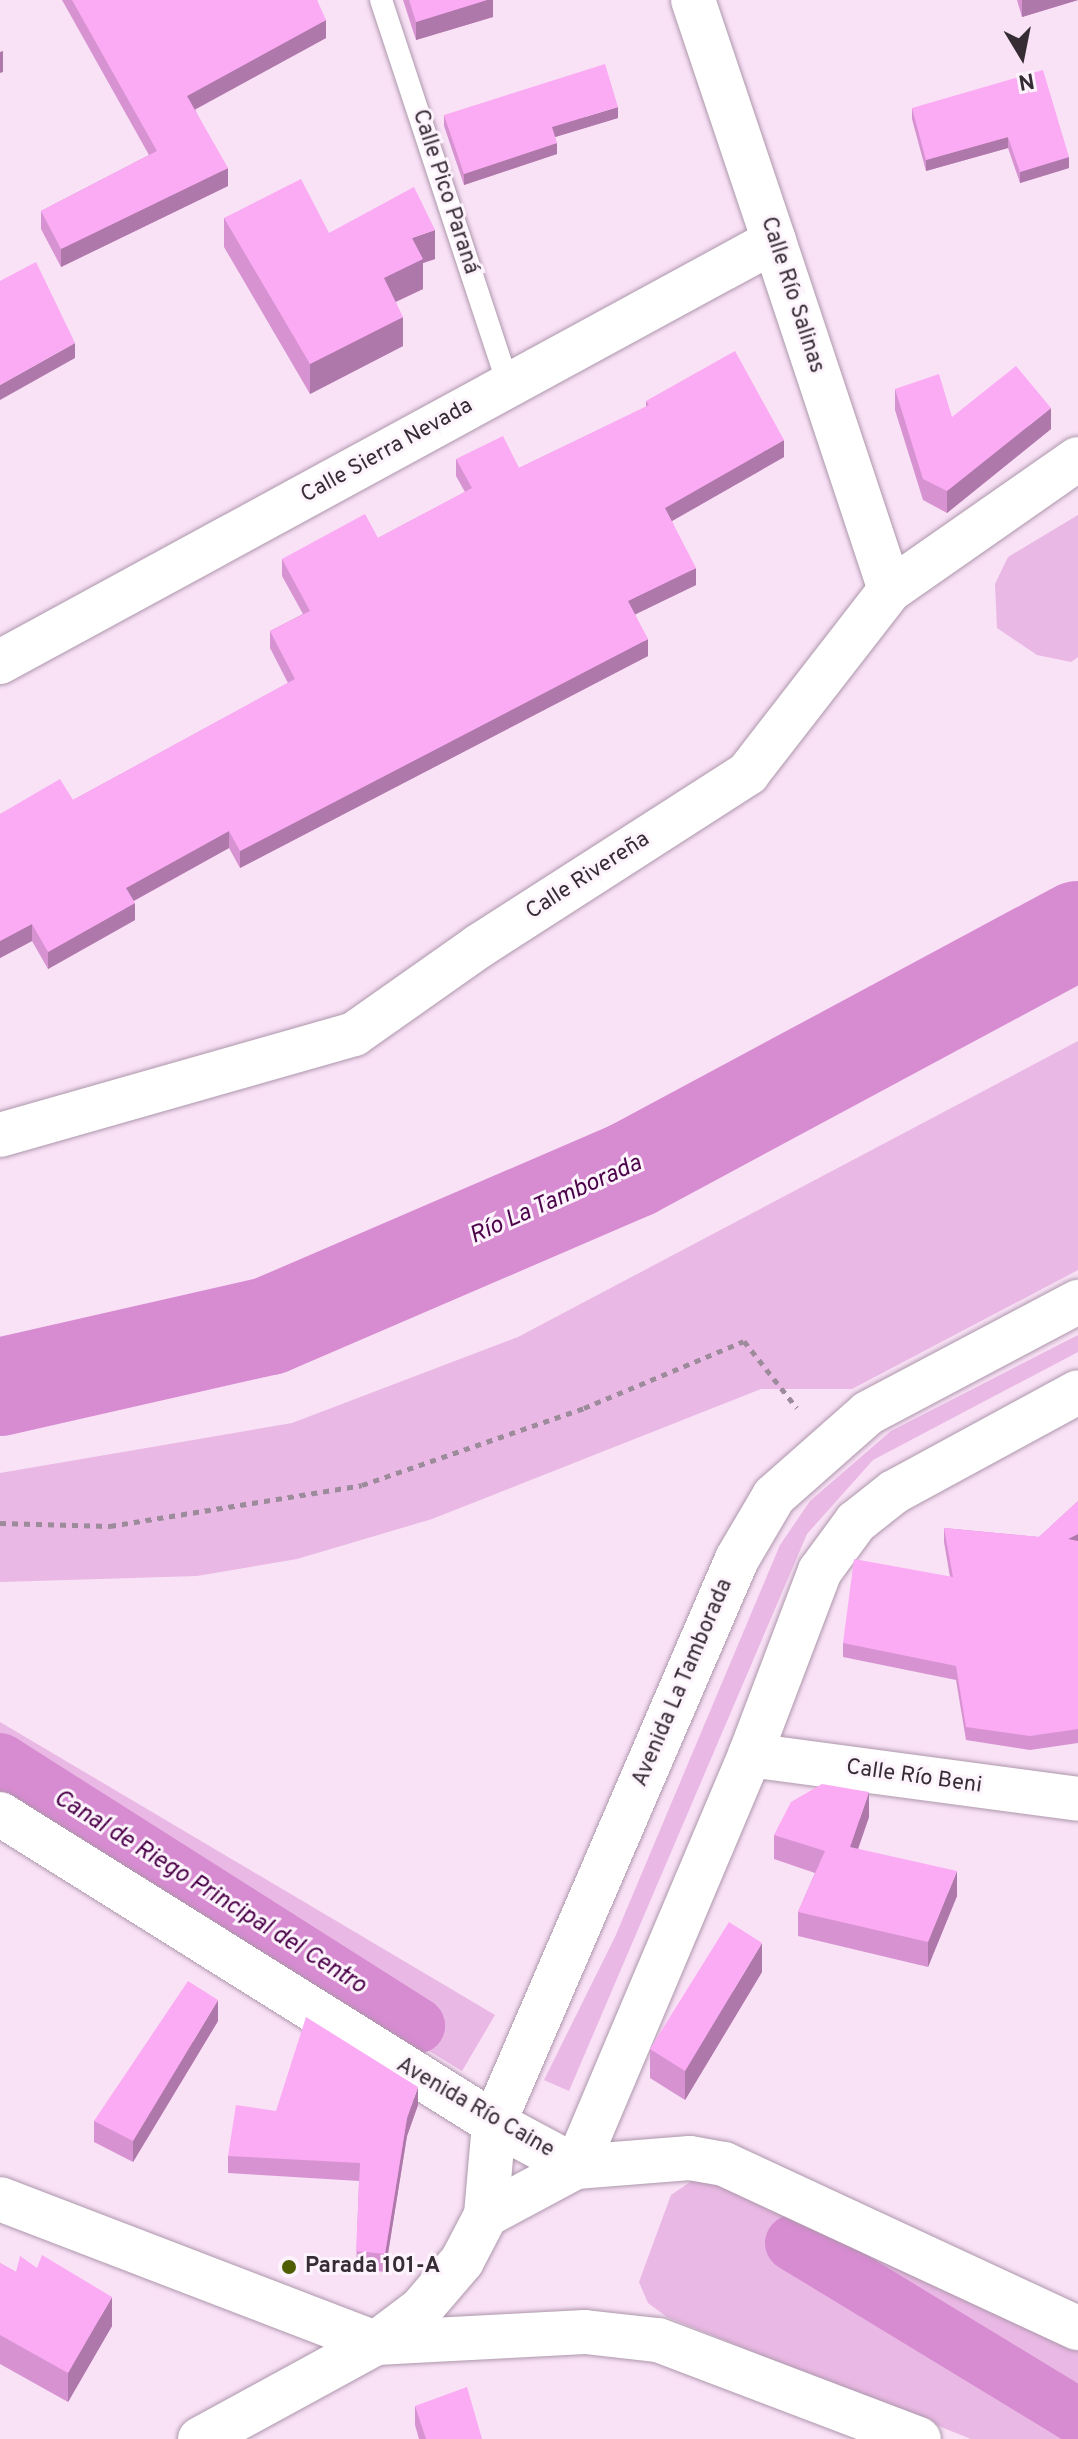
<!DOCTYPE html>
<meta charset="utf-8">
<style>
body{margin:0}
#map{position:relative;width:1078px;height:2439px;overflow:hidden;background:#f9e1f6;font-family:Overpass,sans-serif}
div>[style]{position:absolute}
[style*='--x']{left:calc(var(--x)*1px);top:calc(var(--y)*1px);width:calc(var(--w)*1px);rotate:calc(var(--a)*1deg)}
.green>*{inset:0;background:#e9b8e4}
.canal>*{height:56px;margin:-28px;padding:0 28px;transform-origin:28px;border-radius:28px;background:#d78bd1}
.river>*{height:98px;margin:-49px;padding:0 49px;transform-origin:49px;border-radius:49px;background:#d78bd1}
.path>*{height:5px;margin-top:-2.5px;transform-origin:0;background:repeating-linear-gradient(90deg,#9c8b9a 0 6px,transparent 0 12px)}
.roads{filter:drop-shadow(0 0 2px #ad97ab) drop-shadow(0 0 2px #ad97ab)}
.lane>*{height:22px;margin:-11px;padding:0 11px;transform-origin:11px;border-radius:11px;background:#fff}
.street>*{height:44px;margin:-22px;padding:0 22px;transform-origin:22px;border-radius:22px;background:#fff}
.secondary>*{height:44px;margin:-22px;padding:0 22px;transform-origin:22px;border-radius:22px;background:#fff}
.wall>*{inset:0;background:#d793d1}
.shaded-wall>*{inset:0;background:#af78aa}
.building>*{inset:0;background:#faabf3}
.dots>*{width:22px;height:22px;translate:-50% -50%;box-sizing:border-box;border:4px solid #fdf3fc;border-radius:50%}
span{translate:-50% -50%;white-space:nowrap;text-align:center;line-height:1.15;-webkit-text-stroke:6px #fdf3fc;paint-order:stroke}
.street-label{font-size:22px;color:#352c34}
.poi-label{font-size:22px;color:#352c34;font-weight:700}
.left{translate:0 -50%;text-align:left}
.water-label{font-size:24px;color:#4b0349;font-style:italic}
.north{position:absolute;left:982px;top:16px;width:80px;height:80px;-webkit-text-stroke:6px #fdf3fc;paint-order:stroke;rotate:170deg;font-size:22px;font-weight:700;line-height:32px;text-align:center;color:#352c34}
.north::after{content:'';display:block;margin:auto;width:28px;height:36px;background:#352c34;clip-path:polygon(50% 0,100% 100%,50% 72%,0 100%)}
</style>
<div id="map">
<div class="green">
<i style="clip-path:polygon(1078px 515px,1078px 657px,1071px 662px,1037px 655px,997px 628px,995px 584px,1008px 557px)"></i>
<i style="clip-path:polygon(1078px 1041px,1078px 1270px,852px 1389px,761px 1389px,432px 1519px,297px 1559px,197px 1576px,0 1582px,0 1473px,292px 1423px,518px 1337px)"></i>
<i style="clip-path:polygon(1078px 1335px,1078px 1352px,873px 1460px,807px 1534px,569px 2091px,544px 2080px,615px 1937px,780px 1545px,810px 1501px,891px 1431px)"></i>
<i style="clip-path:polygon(0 1722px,495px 2015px,462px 2071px,0 1789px)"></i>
<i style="clip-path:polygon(693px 2180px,715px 2181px,750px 2194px,1078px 2351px,1078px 2439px,971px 2439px,667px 2317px,648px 2303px,639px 2282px,671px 2195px)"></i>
</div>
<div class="canal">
<i style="--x:0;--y:1761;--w:494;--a:32.4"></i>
<i style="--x:793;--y:2243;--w:333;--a:31.3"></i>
</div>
<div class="river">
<i style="--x:0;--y:1387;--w:276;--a:-12.8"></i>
<i style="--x:269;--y:1326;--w:396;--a:-23.3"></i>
<i style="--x:633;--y:1169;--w:505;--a:-28.24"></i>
</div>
<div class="path">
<i style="--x:0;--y:1523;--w:110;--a:1.6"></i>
<i style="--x:110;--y:1526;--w:255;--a:-9.2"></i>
<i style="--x:362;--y:1485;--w:235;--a:-19.1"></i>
<i style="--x:584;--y:1408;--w:173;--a:-22.7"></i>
<i style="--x:744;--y:1341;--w:85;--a:51.7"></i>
</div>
<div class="roads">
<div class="lane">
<i style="--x:381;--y:0;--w:404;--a:71.7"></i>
</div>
<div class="street">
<i style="--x:693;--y:0;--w:254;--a:71.4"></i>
<i style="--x:0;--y:1135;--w:368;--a:-15.9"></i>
<i style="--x:354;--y:1034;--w:153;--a:-35.1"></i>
<i style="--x:479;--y:946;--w:320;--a:-32.7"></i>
<i style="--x:748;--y:773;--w:232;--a:-52.2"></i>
<i style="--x:750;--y:1755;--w:331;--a:7.6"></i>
<i style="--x:0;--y:1814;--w:583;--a:32.03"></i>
<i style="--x:494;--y:2123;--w:93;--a:28.2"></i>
<i style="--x:576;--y:2167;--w:114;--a:-4.5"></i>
<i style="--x:690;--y:2158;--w:35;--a:10"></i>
<i style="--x:724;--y:2164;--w:390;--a:24.9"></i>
<i style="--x:0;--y:2199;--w:403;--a:21"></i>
<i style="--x:376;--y:2343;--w:209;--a:-3"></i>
<i style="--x:585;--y:2332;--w:73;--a:6.3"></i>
<i style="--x:658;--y:2340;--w:279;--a:20.8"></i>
</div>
<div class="secondary">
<i style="--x:0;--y:662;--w:881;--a:-28.54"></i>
<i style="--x:774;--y:241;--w:368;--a:71.6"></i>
<i style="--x:890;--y:590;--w:229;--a:-34.9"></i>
<i style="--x:486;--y:2215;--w:102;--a:-28.1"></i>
<i style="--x:576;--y:2167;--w:447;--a:-67.1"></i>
<i style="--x:750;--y:1755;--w:197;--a:-69.2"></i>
<i style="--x:820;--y:1571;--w:61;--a:-53.7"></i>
<i style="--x:856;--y:1522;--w:48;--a:-38.3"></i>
<i style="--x:894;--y:1492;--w:209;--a:-28.5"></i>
<i style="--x:200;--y:2439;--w:200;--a:-28.6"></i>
<i style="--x:376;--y:2343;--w:56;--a:-37.1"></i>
<i style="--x:421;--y:2309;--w:63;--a:-49.5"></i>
<i style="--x:462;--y:2261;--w:52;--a:-62.4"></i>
<i style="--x:486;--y:2215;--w:92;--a:-85"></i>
<i style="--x:494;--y:2123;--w:614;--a:-66.69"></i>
<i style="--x:737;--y:1559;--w:73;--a:-59.6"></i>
<i style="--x:774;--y:1496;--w:125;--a:-41.4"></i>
<i style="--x:868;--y:1413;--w:238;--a:-27.9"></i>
</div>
</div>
<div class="wall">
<i style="clip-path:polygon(62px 0,317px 0,326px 38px,195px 109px,228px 186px,61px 267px,41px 229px,41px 211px,149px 155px)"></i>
<i style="clip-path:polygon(403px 0,493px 0,493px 17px,416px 40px)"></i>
<i style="clip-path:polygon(1017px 0,1078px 0,1022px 17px)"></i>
<i style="clip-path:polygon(912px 108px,1069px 157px,1069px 168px,1020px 183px,1008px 148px,926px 171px,912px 119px)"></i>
<i style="clip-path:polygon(444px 115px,618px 118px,555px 137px,557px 154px,464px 185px,444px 126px)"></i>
<i style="clip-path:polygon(224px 218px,329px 233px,435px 259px,423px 263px,423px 289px,396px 302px,403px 346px,310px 394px,224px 247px)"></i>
<i style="clip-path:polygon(895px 389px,952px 417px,1051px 429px,947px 513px,923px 500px,895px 410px)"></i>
<i style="clip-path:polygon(646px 401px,784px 457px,672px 521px,696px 585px,635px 614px,648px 656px,240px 868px,229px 848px,134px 901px,135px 920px,48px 969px,32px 941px,0 958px,0 814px,73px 800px,288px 683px,270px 648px,270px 631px,303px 614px,282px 576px,282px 559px,378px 538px,465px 492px,456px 476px,456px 459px,519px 468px,646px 407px)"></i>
<i style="clip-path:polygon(1078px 1501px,1078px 1743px,1030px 1750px,966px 1740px,956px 1680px,843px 1657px,843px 1643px,950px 1577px,944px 1542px,944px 1528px,1039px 1537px)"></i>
<i style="clip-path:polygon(869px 1817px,858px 1849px,957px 1896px,928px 1967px,798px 1936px,798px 1912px,815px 1873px,774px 1859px,774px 1835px)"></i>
<i style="clip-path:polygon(762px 1972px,685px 2100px,650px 2078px,650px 2049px)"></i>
<i style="clip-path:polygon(218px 2021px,133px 2162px,94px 2142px,94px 2121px)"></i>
<i style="clip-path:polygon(418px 2105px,407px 2136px,385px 2272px,356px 2269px,359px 2181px,228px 2173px,228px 2156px,276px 2111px)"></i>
<i style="clip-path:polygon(0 2263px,16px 2272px,37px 2268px,112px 2326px,68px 2402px,0 2364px)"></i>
<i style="clip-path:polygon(415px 2406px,482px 2439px,419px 2439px,415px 2425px)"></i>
</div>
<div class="shaded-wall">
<i style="clip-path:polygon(487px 0,493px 0,493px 17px,416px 40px,416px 22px)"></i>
<i style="clip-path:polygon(1022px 0,1078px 0,1022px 17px)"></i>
<i style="clip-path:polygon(326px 20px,326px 38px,187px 114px,187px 96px)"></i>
<i style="clip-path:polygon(3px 51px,3px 72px,0 73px,0 52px)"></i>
<i style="clip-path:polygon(618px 107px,618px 118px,552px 138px,552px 127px)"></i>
<i style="clip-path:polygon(1008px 137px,1008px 148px,926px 171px,926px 160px)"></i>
<i style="clip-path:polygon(557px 143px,557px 154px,464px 185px,464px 174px)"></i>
<i style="clip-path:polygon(1069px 157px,1069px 168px,1020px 183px,1020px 172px)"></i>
<i style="clip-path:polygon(228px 168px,228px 186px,61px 267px,61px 249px)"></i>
<i style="clip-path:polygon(435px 230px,435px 259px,423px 263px,423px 289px,384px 307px,384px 278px,412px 238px)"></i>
<i style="clip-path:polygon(403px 317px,403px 346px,310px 394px,310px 364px)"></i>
<i style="clip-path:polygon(75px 343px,75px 358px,0 400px,0 385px)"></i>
<i style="clip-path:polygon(1051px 408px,1051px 429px,947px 513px,947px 491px)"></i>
<i style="clip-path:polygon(784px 440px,784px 457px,665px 525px,665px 508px)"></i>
<i style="clip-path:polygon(696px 568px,696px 585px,628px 618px,628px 601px)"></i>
<i style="clip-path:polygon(648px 639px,648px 656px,240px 868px,240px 851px)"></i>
<i style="clip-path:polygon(229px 831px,229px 848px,126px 905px,126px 888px)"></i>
<i style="clip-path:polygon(135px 903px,135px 920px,48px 969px,48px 952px)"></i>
<i style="clip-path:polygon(32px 924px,32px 941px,0 958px,0 941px)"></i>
<i style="clip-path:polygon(1078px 1534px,1078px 1548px,1068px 1539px)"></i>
<i style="clip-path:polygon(869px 1792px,869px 1817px,850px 1872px,850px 1847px)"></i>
<i style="clip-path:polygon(957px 1871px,957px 1896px,928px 1967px,928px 1942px)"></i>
<i style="clip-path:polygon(762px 1943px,762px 1972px,685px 2100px,685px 2071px)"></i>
<i style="clip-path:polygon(218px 2000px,218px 2021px,133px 2162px,133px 2141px)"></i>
<i style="clip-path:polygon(418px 2087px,418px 2105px,407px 2136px,385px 2272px,385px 2254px,407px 2118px)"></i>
<i style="clip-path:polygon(112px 2297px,112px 2326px,68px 2402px,68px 2373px)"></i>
</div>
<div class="building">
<i style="clip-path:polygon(72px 0,317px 0,326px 20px,187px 96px,228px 168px,61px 249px,41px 211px,157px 151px)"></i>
<i style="clip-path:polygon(409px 0,487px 0,416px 22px)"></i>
<i style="clip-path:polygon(605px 64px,618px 107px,552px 127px,557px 143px,464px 174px,444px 115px)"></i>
<i style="clip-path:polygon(1043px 70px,1069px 157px,1020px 172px,1008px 137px,926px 160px,912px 108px)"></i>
<i style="clip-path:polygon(301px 179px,329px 233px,414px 187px,435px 230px,412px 238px,423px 259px,384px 278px,403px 317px,310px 364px,224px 218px)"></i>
<i style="clip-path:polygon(36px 262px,75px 343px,0 385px,0 281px)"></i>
<i style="clip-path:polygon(735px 351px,784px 440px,665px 508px,696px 568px,628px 601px,648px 639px,240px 851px,229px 831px,126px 888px,135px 903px,48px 952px,32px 924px,0 941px,0 814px,60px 779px,73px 800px,295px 679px,270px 631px,310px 611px,282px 559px,365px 514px,378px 538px,472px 488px,456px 459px,503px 436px,519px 468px,649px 405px,646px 401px)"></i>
<i style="clip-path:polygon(1016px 366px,1051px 408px,947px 491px,923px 479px,895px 389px,939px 374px,952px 417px)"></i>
<i style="clip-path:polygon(1078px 1501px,1078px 1534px,1068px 1539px,1078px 1541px,1078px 1729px,1030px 1736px,966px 1727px,956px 1666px,843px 1643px,854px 1559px,953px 1577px,944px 1528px,1039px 1537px)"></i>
<i style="clip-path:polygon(822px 1784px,869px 1792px,850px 1847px,957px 1871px,928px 1942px,798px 1912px,825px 1851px,774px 1835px,791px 1802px)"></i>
<i style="clip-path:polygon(729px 1922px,762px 1943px,685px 2071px,650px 2049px)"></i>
<i style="clip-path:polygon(188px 1981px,218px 2000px,133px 2141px,94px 2121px)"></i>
<i style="clip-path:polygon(306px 2017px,418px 2087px,407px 2118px,385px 2254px,356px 2251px,360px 2163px,228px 2156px,236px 2105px,276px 2111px)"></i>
<i style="clip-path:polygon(42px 2255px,112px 2297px,68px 2373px,0 2335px,0 2263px,16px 2272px,20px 2256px,37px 2268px)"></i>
<i style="clip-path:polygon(467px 2387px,482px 2439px,426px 2439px,415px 2406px)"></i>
</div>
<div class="dots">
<i style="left:289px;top:2267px;background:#4f5e00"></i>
</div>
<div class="street-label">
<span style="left:445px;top:192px;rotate:72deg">Calle Pico Paraná</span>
<span style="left:792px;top:295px;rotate:72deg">Calle Río Salinas</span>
<span style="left:387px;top:451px;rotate:-29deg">Calle Sierra Nevada</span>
<span style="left:588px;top:876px;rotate:-33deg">Calle Rivereña</span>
<span style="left:683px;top:1683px;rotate:-67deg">Avenida La Tamborada</span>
<span style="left:914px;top:1777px;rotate:8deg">Calle Río Beni</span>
<span style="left:475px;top:2108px;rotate:30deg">Avenida Río Caine</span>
</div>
<div class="poi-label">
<span class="left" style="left:305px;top:2267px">Parada 101-A</span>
</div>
<div class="water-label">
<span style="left:556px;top:1201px;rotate:-24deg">Río La Tamborada</span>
<span style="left:209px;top:1893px;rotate:32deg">Canal de Riego Principal del Centro</span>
</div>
<div class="north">N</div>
</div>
